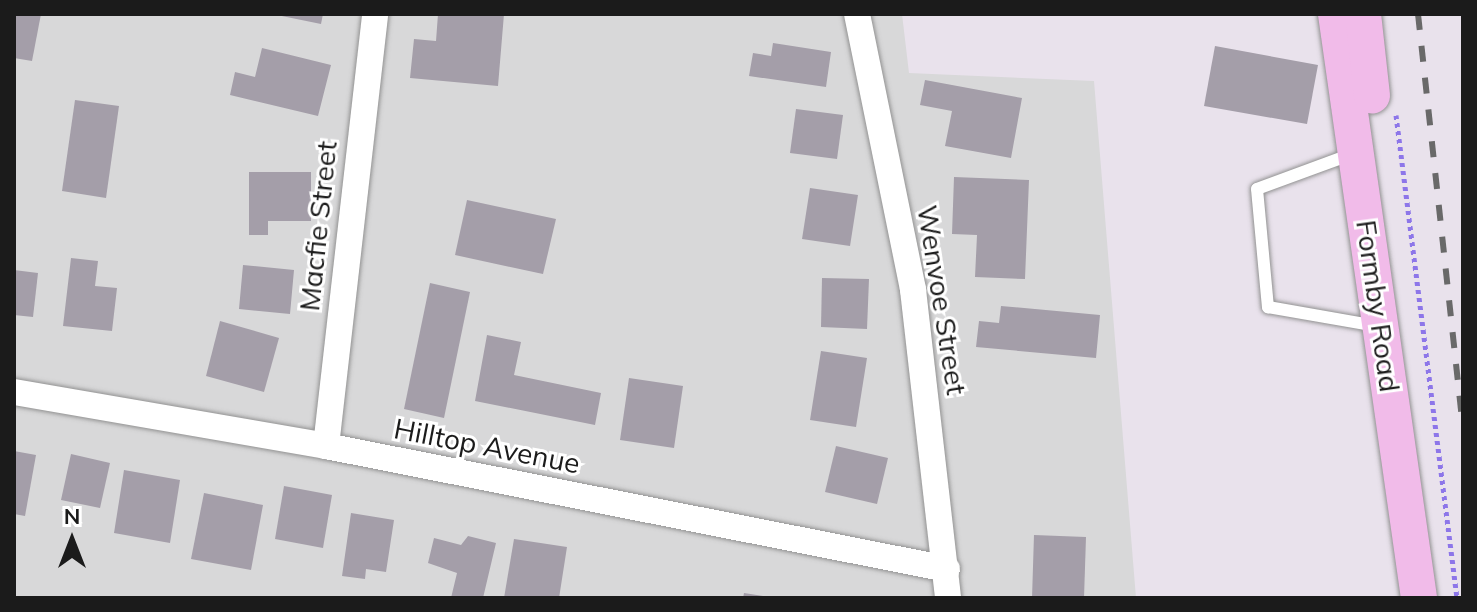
<!DOCTYPE html>
<style>
body{margin:0}
#map{position:relative;width:1477px;height:612px;overflow:hidden;background:#e9e2ec;font-family:Mulish,sans-serif}
div>[style]{position:absolute}
[style*='--x']{left:calc(var(--x)*1px);top:calc(var(--y)*1px);width:calc(var(--w)*1px);rotate:calc(var(--a)*1deg)}
.residential>*{inset:0;background:#d8d8d9}
.building>*{inset:0;background:#a49ea9}
.path>*{height:5px;margin-top:-2.5px;transform-origin:0;background:repeating-linear-gradient(90deg,#8d76e9 0 4px,transparent 0 8px)}
.roads{filter:drop-shadow(0 0 2px #929292) drop-shadow(0 0 2px #929292)}
.lane>*{height:12px;margin:-6px;padding:0 6px;transform-origin:6px;border-radius:6px;background:#fff}
.street>*{height:26px;margin:-13px;padding:0 13px;transform-origin:13px;border-radius:13px;background:#fff}
.secondary>*{height:36px;margin:-18px;padding:0 18px;transform-origin:18px;border-radius:18px;background:#f1bbe9}
.rail>*{height:6px;margin-top:-3px;transform-origin:0;background:repeating-linear-gradient(90deg,#696969 0 16px,transparent 0 32px)}
span{translate:-50% -50%;white-space:nowrap;text-align:center;line-height:1.15;-webkit-text-stroke:6px #fff;paint-order:stroke}
.street-label{font-size:28px;color:#1b1b1b}
.frame{position:absolute;inset:0;border:16px solid #1b1b1b;pointer-events:none}
.north{position:absolute;left:32px;top:500px;width:80px;height:80px;-webkit-text-stroke:6px #fff;paint-order:stroke;rotate:0deg;font-size:22px;font-weight:700;line-height:32px;text-align:center;color:#1b1b1b}
.north::after{content:'';display:block;margin:auto;width:28px;height:36px;background:#1b1b1b;clip-path:polygon(50% 0,100% 100%,50% 72%,0 100%)}
</style>
<div id="map">
<div class="residential">
<i style="clip-path:polygon(14px 14px,902px 14px,909px 73px,1094px 81px,1136px 598px,14px 598px)"></i>
</div>
<div class="building">
<i style="clip-path:polygon(14px 14px,41px 14px,32px 61px,14px 58px)"></i>
<i style="clip-path:polygon(272px 14px,323px 14px,321px 24px)"></i>
<i style="clip-path:polygon(438px 14px,504px 14px,498px 86px,410px 78px,414px 39px,436px 41px)"></i>
<i style="clip-path:polygon(773px 43px,831px 52px,826px 87px,749px 76px,753px 53px,771px 56px)"></i>
<i style="clip-path:polygon(1215px 46px,1318px 65px,1307px 124px,1204px 106px)"></i>
<i style="clip-path:polygon(262px 48px,331px 65px,318px 116px,230px 95px,235px 72px,255px 77px)"></i>
<i style="clip-path:polygon(925px 80px,1022px 98px,1011px 158px,945px 146px,952px 111px,920px 105px)"></i>
<i style="clip-path:polygon(75px 100px,119px 106px,106px 198px,62px 191px)"></i>
<i style="clip-path:polygon(796px 109px,843px 115px,837px 159px,790px 153px)"></i>
<i style="clip-path:polygon(249px 172px,311px 172px,311px 221px,268px 221px,268px 235px,249px 235px)"></i>
<i style="clip-path:polygon(954px 177px,1029px 180px,1025px 279px,975px 277px,977px 235px,952px 234px)"></i>
<i style="clip-path:polygon(810px 188px,858px 195px,850px 246px,802px 239px)"></i>
<i style="clip-path:polygon(467px 200px,556px 219px,543px 274px,455px 255px)"></i>
<i style="clip-path:polygon(71px 258px,98px 261px,95px 286px,117px 288px,112px 331px,63px 326px)"></i>
<i style="clip-path:polygon(243px 265px,294px 270px,290px 314px,239px 309px)"></i>
<i style="clip-path:polygon(14px 270px,38px 273px,33px 317px,14px 315px)"></i>
<i style="clip-path:polygon(822px 278px,869px 279px,867px 329px,821px 327px)"></i>
<i style="clip-path:polygon(430px 283px,470px 292px,444px 418px,404px 409px)"></i>
<i style="clip-path:polygon(1001px 306px,1100px 315px,1096px 358px,976px 347px,979px 321px,999px 323px)"></i>
<i style="clip-path:polygon(220px 321px,279px 338px,264px 392px,206px 376px)"></i>
<i style="clip-path:polygon(487px 335px,521px 342px,514px 375px,601px 393px,595px 425px,475px 401px)"></i>
<i style="clip-path:polygon(821px 351px,867px 358px,856px 427px,810px 420px)"></i>
<i style="clip-path:polygon(629px 378px,683px 386px,674px 448px,620px 440px)"></i>
<i style="clip-path:polygon(836px 446px,888px 458px,877px 504px,825px 492px)"></i>
<i style="clip-path:polygon(14px 451px,36px 455px,25px 516px,14px 514px)"></i>
<i style="clip-path:polygon(71px 454px,110px 463px,100px 508px,61px 500px)"></i>
<i style="clip-path:polygon(124px 470px,180px 480px,170px 543px,114px 533px)"></i>
<i style="clip-path:polygon(284px 486px,332px 495px,323px 548px,275px 539px)"></i>
<i style="clip-path:polygon(204px 493px,263px 505px,251px 570px,191px 559px)"></i>
<i style="clip-path:polygon(351px 513px,394px 520px,386px 572px,366px 569px,365px 579px,342px 576px)"></i>
<i style="clip-path:polygon(1034px 535px,1086px 537px,1084px 598px,1032px 598px)"></i>
<i style="clip-path:polygon(468px 536px,496px 543px,483px 598px,451px 598px,457px 573px,428px 563px,434px 538px,461px 545px)"></i>
<i style="clip-path:polygon(514px 539px,567px 547px,559px 598px,504px 598px)"></i>
<i style="clip-path:polygon(744px 593px,763px 596px,763px 598px,743px 598px)"></i>
</div>
<div class="path">
<i style="--x:1396;--y:115;--w:487;--a:82.8"></i>
</div>
<div class="roads">
<div class="lane">
<i style="--x:1352;--y:154;--w:101;--a:159.8"></i>
<i style="--x:1257;--y:189;--w:119;--a:84.7"></i>
<i style="--x:1268;--y:307;--w:111;--a:9.9"></i>
</div>
<div class="street">
<i style="--x:857;--y:14;--w:282;--a:78.5"></i>
<i style="--x:913;--y:290;--w:310;--a:83.5"></i>
<i style="--x:14;--y:392;--w:317;--a:9.8"></i>
<i style="--x:326;--y:446;--w:633;--a:11.2"></i>
<i style="--x:326;--y:446;--w:435;--a:-83.5"></i>
</div>
<div class="secondary">
<i style="--x:1336;--y:14;--w:590;--a:81.91"></i>
<i style="--x:1363;--y:14;--w:82;--a:83.7"></i>
</div>
</div>
<div class="rail">
<i style="--x:1418;--y:14;--w:416;--a:83.8"></i>
</div>
<div class="street-label">
<span style="left:318px;top:226px;rotate:-84deg">Macfie Street</span>
<span style="left:942px;top:300px;rotate:81deg">Wenvoe Street</span>
<span style="left:1378px;top:306px;rotate:82deg">Formby Road</span>
<span style="left:487px;top:446px;rotate:11deg">Hilltop Avenue</span>
</div>
<div class="frame"></div>
<div class="north">N</div>
</div>
